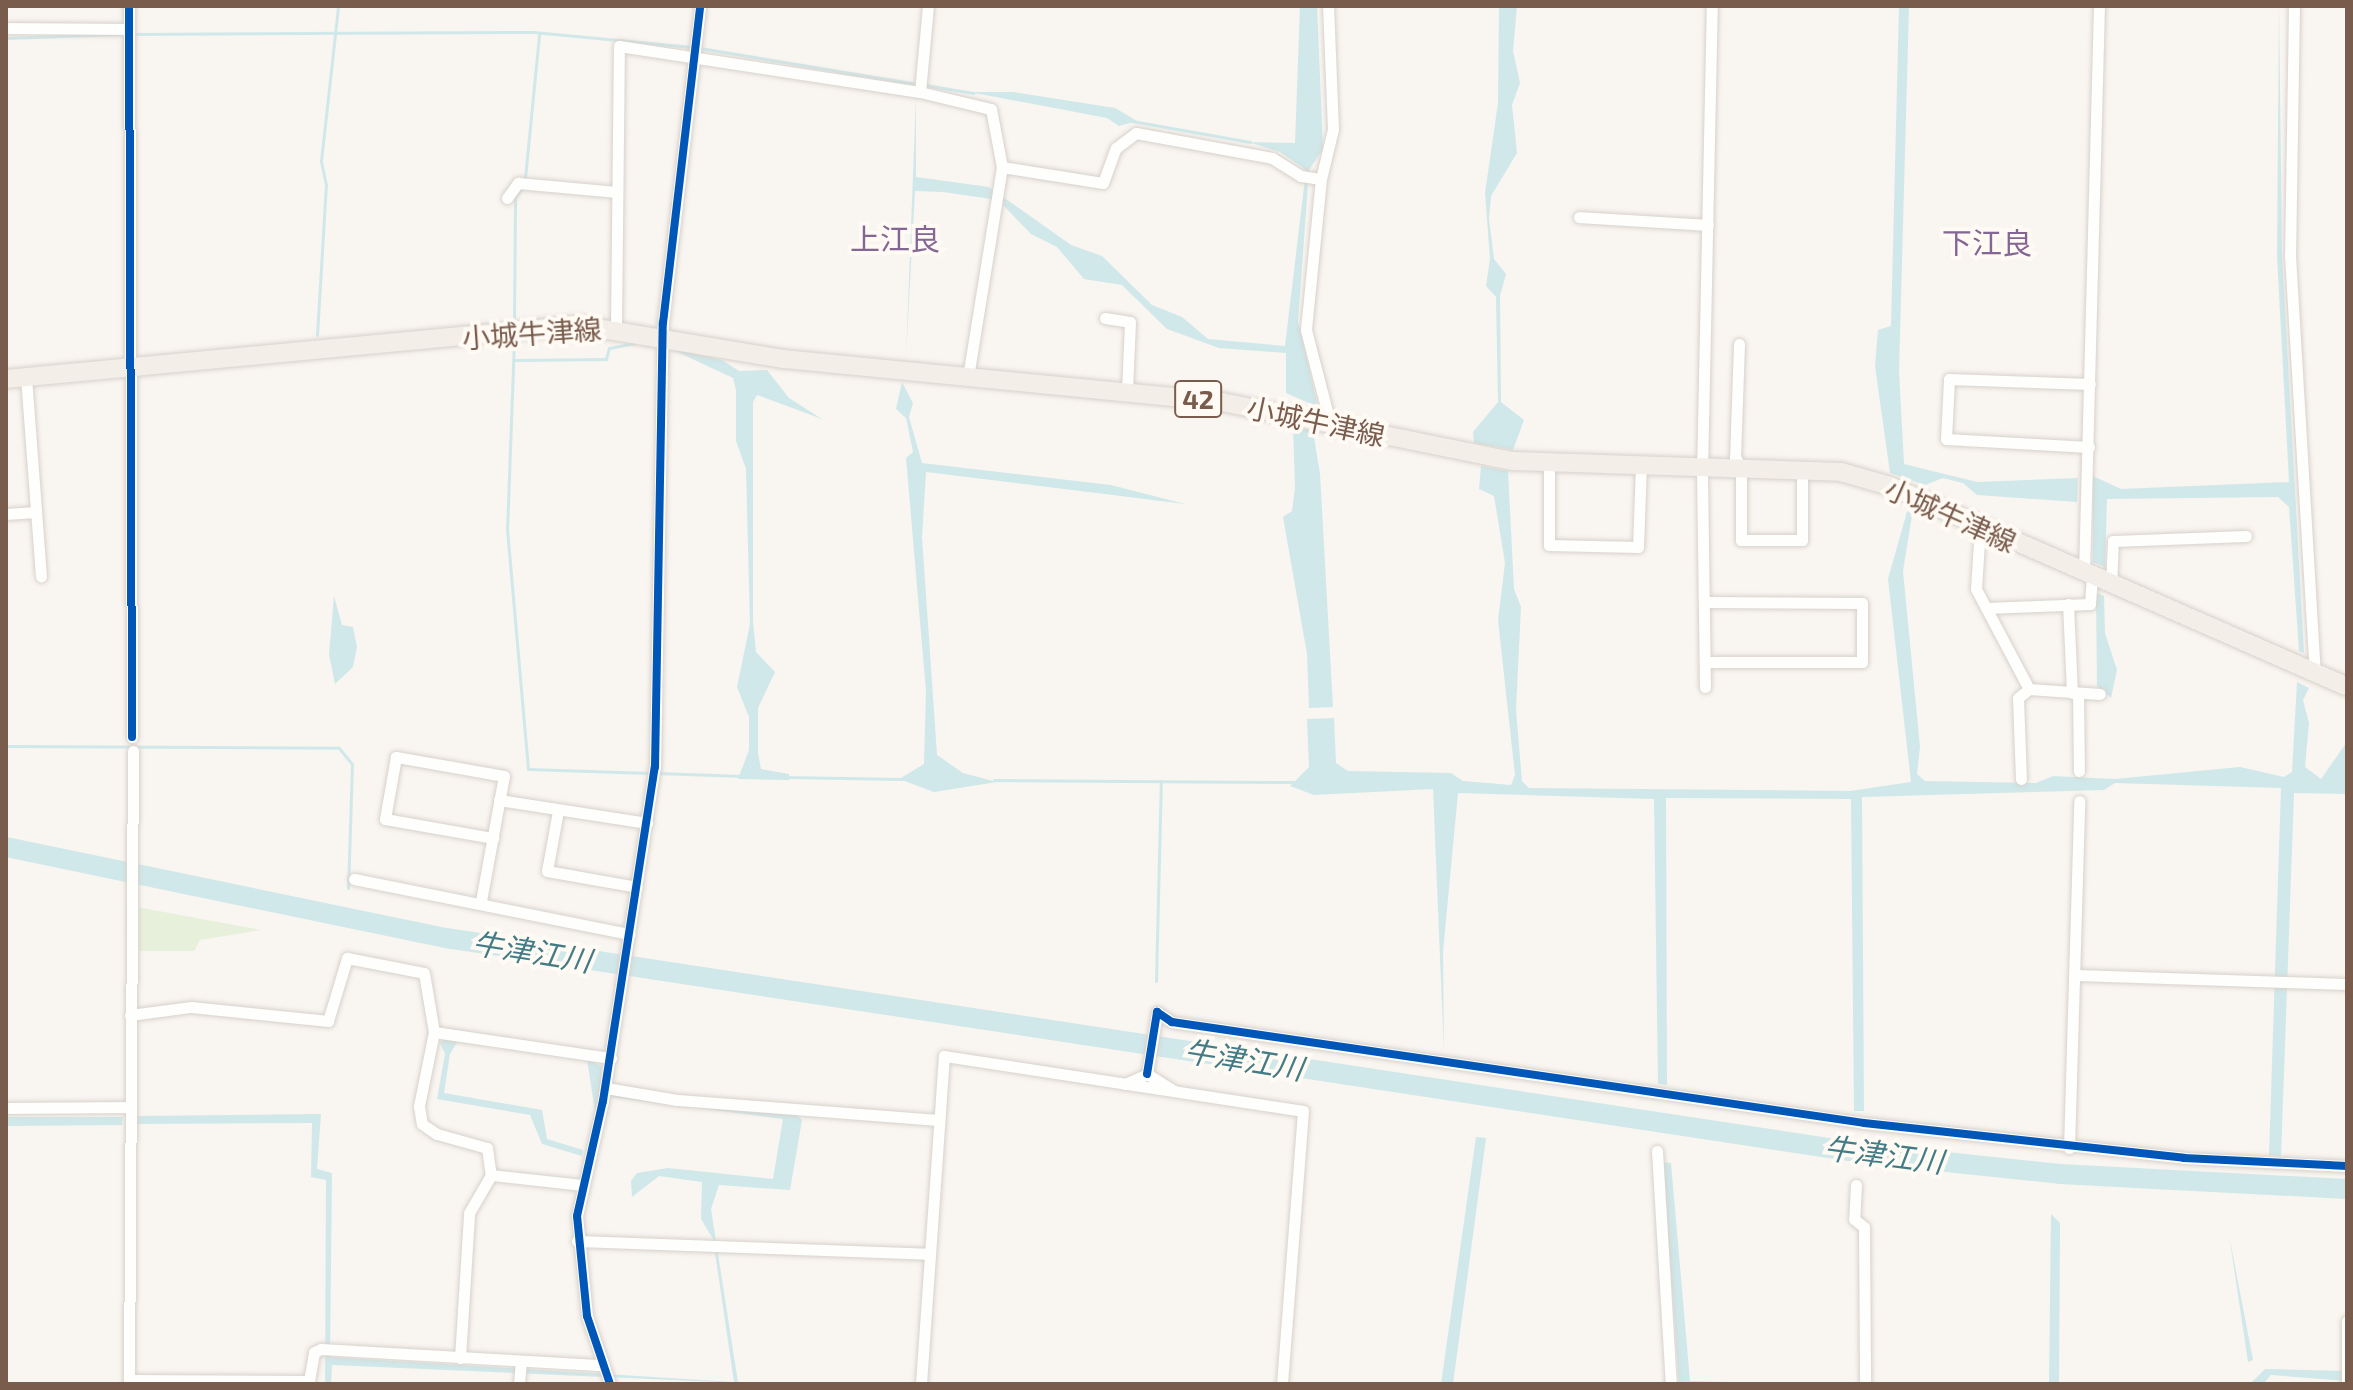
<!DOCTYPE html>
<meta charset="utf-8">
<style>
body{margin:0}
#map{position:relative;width:2353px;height:1390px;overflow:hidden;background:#f9f5f0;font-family:"Exo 2","Noto Sans JP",sans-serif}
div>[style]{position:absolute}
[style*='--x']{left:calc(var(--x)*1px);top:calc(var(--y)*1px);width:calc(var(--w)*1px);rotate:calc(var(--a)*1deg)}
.green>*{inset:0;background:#e7f0db}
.water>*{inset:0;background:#d0e8ea}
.stream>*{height:3px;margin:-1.5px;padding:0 1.5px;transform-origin:1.5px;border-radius:1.5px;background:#d0e8ea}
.river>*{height:20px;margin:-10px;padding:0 10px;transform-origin:10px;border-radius:10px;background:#d0e8ea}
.roads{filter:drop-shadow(0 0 2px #d7d1cb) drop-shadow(0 0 2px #d7d1cb)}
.street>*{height:11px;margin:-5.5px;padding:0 5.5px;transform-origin:5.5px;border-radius:5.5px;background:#fefefd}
.primary>*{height:18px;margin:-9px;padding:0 9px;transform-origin:9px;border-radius:9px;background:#f3eee8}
.cycleway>*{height:8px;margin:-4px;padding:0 4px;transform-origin:4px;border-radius:4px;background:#0057b8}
span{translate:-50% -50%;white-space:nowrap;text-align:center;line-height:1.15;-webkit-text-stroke:8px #fffaf3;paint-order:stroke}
.shield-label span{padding:2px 6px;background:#fffaf3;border:2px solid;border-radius:6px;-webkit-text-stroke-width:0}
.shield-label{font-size:26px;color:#7a5c4d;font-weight:700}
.street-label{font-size:28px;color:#7a5c4d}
.neighbourhood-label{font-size:30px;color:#846695}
.water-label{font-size:30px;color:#437c86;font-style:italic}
.frame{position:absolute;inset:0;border:8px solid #7a5c4d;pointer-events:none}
</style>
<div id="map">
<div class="green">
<i style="clip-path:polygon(126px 905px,261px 930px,200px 940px,194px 951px,127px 951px)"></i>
</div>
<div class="water">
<i style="clip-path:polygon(1300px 6px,1317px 6px,1323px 149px,1309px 170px,1298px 321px,1318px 407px,1286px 393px,1286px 353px,1219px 348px,1167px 329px,1122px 285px,1084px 279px,1057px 247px,1031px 234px,998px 200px,943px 192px,915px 191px,906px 357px,916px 97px,916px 177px,989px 187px,1071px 245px,1102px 256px,1152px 305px,1182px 317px,1208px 339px,1285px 346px,1306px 170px,1280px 152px,1248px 142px,1295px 143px)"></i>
<i style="clip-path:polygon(1499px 6px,1517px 6px,1513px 51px,1520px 83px,1512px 105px,1517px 153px,1491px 196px,1489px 219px,1494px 259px,1506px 274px,1500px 296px,1501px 402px,1524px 420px,1513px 450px,1474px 443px,1473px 432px,1498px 402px,1496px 297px,1486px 286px,1490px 259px,1485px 193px,1498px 103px)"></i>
<i style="clip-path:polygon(1899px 6px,1909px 6px,1899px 371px,1904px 464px,1977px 482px,2078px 478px,2077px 502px,1977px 495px,1963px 483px,1943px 478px,1925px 485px,1890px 473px,1875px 366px,1878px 330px,1891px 326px)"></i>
<i style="clip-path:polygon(2279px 6px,2282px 255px,2304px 653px,2299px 651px,2289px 507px,2278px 497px,2107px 499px,2105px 567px,2093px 562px,2093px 476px,2121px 489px,2289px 482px,2277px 256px)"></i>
<i style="clip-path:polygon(969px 92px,1013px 92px,1115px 108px,1137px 121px,1119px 126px,1107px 118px)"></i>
<i style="clip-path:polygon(669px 348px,722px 360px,739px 371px,767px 370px,789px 398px,822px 419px,757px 395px,753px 402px,753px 621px,756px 652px,775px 672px,758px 708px,758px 753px,761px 769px,789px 774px,789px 780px,738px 779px,749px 750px,749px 717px,737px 687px,750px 624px,746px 469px,736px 441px,736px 390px,733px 378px)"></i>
<i style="clip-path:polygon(902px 382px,913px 403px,909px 417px,922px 463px,1111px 485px,1185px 504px,926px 472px,922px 537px,937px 755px,963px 773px,997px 782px,934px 792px,899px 779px,924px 764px,926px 691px,906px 458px,913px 452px,906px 418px,896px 409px)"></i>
<i style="clip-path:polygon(1293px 426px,1313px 431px,1320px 474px,1333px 707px,1309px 708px,1307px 654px,1283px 517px,1292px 511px,1295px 488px)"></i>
<i style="clip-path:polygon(1481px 466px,1508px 471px,1514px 589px,1521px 607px,1516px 710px,1522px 781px,1529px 788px,1850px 791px,1911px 782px,1888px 579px,1908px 508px,1913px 509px,1903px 571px,1920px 747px,1917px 774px,1925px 781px,2036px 783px,2053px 776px,2115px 779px,2240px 767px,2284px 777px,2292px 772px,2297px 682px,2309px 688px,2303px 700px,2309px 723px,2305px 767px,2321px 779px,2347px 742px,2347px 794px,2294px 793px,2281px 1156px,2269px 1155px,2281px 788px,2115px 783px,2104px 790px,1862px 797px,1864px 1111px,1854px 1111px,1851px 799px,1666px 798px,1667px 1085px,1658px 1084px,1654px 799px,1458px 793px,1443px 952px,1444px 1053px,1433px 789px,1314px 795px,1290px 786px,1309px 767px,1307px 719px,1334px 718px,1336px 763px,1348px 771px,1451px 773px,1463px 781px,1511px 785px,1515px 775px,1498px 620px,1505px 563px,1494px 496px,1479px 489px)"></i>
<i style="clip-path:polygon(2096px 593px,2104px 596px,2105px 633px,2117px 670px,2111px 698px,2097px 686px)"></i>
<i style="clip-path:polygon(334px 596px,342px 625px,353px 627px,357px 647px,353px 667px,335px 684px,329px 654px)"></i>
<i style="clip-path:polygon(446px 1038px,459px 1039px,450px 1054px,444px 1093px,542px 1110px,547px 1139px,583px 1150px,582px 1156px,542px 1144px,530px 1115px,437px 1099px,445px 1054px,440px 1043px)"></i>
<i style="clip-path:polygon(587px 1060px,602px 1066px,600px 1090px,794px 1113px,802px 1120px,790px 1190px,719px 1185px,711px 1209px,738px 1382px,766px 1384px,332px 1365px,331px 1384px,325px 1384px,326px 1180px,311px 1177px,312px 1123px,135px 1124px,135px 1116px,321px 1114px,317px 1169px,332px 1173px,330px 1357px,734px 1382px,713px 1239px,701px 1219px,702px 1182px,659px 1176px,632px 1197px,631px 1181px,637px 1173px,668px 1168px,773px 1179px,783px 1119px,601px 1096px,595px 1111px)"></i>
<i style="clip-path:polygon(6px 1117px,123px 1117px,122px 1125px,6px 1126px)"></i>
<i style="clip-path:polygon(1476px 1137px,1486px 1138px,1453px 1384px,1441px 1384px)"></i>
<i style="clip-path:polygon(1663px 1162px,1671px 1163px,1690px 1381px,1811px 1384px,1679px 1384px)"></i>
<i style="clip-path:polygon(2051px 1214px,2060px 1223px,2059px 1384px,2049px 1384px)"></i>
<i style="clip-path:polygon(2229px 1235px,2253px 1360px,2248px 1362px)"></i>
<i style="clip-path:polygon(2265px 1369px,2347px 1371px,2347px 1381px,2271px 1375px,2263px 1384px,2250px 1384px)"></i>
</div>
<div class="stream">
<i style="--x:133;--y:34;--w:400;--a:-0.3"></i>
<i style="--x:533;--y:32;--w:160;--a:5.4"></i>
<i style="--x:6;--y:38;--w:116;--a:-2"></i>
<i style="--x:700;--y:48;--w:220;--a:9.4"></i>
<i style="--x:925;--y:85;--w:49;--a:9.5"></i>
<i style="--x:1132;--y:121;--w:120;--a:10.1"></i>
<i style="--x:525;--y:178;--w:144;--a:-84.4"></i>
<i style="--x:514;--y:320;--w:123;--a:-89.5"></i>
<i style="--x:515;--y:197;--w:14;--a:-51"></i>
<i style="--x:317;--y:335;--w:150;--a:-86.6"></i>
<i style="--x:326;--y:185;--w:25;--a:-102"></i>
<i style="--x:321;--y:161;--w:156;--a:-83.7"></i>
<i style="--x:514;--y:340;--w:189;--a:92.1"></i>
<i style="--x:507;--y:529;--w:241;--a:85"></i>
<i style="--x:528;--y:769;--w:122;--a:1.9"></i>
<i style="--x:515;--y:360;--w:91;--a:-0.6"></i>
<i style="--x:606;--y:359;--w:11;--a:-75"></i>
<i style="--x:609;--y:348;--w:25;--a:-11"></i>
<i style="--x:6;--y:746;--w:333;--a:0.3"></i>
<i style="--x:339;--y:748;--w:21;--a:51"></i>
<i style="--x:352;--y:764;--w:124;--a:91.8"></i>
<i style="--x:658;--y:773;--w:84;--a:2"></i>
<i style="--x:786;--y:777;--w:116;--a:1"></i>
<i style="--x:994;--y:780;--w:300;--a:0.4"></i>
<i style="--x:1156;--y:981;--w:200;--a:-88.6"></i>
</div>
<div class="river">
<i style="--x:6;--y:847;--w:449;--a:11.7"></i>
<i style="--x:446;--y:938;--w:1431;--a:8.64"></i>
<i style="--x:1861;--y:1153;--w:200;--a:6"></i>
<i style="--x:2060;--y:1174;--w:287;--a:3"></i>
</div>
<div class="roads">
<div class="street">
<i style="--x:129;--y:6;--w:731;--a:89.76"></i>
<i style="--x:2294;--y:6;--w:249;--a:90.9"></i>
<i style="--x:2290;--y:255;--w:422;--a:86.6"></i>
<i style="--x:6;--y:28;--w:123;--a:0.5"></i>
<i style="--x:920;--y:92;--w:86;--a:-84.7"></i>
<i style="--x:1002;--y:167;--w:102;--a:9"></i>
<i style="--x:1103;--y:183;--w:37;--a:-70"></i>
<i style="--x:1116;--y:148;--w:25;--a:-37"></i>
<i style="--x:1136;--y:133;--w:138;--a:10.4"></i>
<i style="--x:1272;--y:158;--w:34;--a:32"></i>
<i style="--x:1301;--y:176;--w:20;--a:9"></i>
<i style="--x:1321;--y:179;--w:152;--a:95.7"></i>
<i style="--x:1306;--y:330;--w:96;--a:75.5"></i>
<i style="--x:1321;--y:179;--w:51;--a:-76.5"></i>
<i style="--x:1333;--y:129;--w:123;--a:-92.3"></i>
<i style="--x:507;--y:198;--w:19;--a:-54"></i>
<i style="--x:518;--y:183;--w:99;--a:5.2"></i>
<i style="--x:1579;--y:217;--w:129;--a:3.5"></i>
<i style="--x:1105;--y:318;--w:25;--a:9"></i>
<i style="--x:1130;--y:322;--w:70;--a:92.5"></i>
<i style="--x:616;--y:327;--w:281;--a:-89.4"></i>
<i style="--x:619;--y:46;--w:304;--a:8.7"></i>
<i style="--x:920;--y:92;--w:73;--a:13.5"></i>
<i style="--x:991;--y:109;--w:59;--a:79.3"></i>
<i style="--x:1002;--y:167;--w:213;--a:99.2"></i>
<i style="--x:1739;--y:344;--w:113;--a:92"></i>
<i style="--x:1735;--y:457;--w:12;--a:59"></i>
<i style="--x:1741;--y:467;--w:73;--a:90"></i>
<i style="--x:1741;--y:540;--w:61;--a:0"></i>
<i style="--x:1802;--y:540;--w:73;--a:-90"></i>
<i style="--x:26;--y:377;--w:200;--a:85.7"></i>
<i style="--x:2089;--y:447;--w:143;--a:-176.8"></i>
<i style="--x:1946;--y:439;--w:60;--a:-87.1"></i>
<i style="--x:1949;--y:379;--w:141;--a:2"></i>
<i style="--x:1549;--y:463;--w:82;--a:90"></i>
<i style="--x:1549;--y:545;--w:89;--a:1.3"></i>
<i style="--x:1638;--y:547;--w:81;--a:-87.9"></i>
<i style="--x:6;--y:514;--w:30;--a:-4"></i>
<i style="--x:1980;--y:527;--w:62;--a:93.7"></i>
<i style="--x:1976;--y:589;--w:113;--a:62.1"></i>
<i style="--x:2029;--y:689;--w:14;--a:141"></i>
<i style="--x:2018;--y:698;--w:81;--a:87.9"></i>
<i style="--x:2084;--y:574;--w:568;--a:-88.49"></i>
<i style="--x:2111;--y:585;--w:44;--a:-87.4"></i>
<i style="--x:2113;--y:541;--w:133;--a:-2.2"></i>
<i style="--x:2068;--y:604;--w:89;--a:87.4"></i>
<i style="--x:1986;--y:608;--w:104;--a:-2.2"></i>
<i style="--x:2090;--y:604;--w:26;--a:-86"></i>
<i style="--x:1705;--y:662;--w:157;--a:0"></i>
<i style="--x:1862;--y:662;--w:59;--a:-90"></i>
<i style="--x:1862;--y:603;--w:156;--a:-179.6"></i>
<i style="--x:1705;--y:687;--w:213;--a:-90.8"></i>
<i style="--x:1702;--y:474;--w:468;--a:-88.8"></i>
<i style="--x:2029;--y:689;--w:71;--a:4"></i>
<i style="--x:2078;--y:693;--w:78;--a:89.3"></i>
<i style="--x:499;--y:800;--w:150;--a:8.8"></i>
<i style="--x:558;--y:811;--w:61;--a:100.4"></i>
<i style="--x:547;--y:871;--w:91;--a:10.1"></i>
<i style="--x:354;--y:879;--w:281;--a:11.3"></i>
<i style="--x:481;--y:901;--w:127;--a:-79.6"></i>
<i style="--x:504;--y:776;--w:110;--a:-170"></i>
<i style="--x:396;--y:757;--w:63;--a:100.1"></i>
<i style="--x:385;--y:819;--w:110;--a:10"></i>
<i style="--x:2075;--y:975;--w:272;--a:1.9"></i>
<i style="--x:130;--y:1015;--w:62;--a:-7.5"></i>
<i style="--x:191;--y:1007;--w:138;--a:5.8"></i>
<i style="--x:328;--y:1021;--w:66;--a:-73.2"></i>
<i style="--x:347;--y:958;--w:78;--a:11"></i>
<i style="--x:424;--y:973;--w:60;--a:80.4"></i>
<i style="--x:434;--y:1032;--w:179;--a:8.4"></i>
<i style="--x:434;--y:1032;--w:76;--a:101.5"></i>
<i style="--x:419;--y:1106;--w:18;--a:81"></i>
<i style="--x:422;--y:1124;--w:18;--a:34"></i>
<i style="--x:437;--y:1134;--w:52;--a:15.6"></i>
<i style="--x:487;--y:1148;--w:27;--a:82"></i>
<i style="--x:1147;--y:1074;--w:63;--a:-80.8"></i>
<i style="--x:1157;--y:1012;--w:18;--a:34"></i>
<i style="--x:1172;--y:1022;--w:699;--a:8.3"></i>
<i style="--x:1864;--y:1123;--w:322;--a:6.2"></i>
<i style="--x:2184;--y:1158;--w:163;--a:2.8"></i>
<i style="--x:1125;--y:1084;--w:24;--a:-24"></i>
<i style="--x:1147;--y:1074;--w:32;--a:32"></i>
<i style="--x:606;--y:1088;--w:72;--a:9.6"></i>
<i style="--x:677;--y:1100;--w:263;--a:4.4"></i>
<i style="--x:6;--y:1108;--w:123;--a:-0.5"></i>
<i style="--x:2069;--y:1148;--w:347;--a:-88.3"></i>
<i style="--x:1657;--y:1151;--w:233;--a:86.6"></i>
<i style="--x:1856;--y:1185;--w:34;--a:93"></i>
<i style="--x:1854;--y:1219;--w:13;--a:39"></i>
<i style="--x:1864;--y:1227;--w:157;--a:89.6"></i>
<i style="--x:577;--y:1241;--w:352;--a:2.1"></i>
<i style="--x:460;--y:1358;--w:145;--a:-86.4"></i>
<i style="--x:469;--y:1213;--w:44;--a:-59.9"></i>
<i style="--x:491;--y:1175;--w:91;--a:6.3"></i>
<i style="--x:129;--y:1380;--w:180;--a:0.3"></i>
<i style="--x:309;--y:1381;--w:29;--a:-80"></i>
<i style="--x:314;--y:1352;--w:8;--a:-23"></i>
<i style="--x:321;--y:1349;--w:281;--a:3.3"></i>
<i style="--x:129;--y:1384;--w:633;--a:-89.64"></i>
<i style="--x:519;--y:1384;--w:22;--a:-85"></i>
<i style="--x:610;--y:1384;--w:72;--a:-108.7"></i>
<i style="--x:587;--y:1316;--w:100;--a:-95.7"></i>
<i style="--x:577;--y:1216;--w:118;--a:-77.3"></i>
<i style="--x:603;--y:1101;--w:338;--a:-81.2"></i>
<i style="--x:655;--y:767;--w:444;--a:-89"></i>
<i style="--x:663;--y:323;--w:319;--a:-83.3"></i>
<i style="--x:921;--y:1384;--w:329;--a:-86"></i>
<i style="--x:944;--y:1056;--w:363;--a:8.7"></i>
<i style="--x:1303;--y:1111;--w:274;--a:94.4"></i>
<i style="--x:2347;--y:1384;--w:63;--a:-90"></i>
</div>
<div class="primary">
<i style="--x:6;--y:379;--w:575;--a:-5.39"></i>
<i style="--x:578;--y:325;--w:209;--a:9.4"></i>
<i style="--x:784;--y:359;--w:440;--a:5.6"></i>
<i style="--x:1222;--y:402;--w:297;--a:11.5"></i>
<i style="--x:1513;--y:461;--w:328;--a:1.9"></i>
<i style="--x:1841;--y:472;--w:51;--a:15.9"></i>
<i style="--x:1890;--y:486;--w:499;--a:23.7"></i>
</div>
</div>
<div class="cycleway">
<i style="--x:129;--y:6;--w:731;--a:89.76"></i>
<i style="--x:1147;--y:1074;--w:63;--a:-80.8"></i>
<i style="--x:1157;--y:1012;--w:18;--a:34"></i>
<i style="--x:1172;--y:1022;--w:699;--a:8.3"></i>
<i style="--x:1864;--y:1123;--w:322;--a:6.2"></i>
<i style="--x:2184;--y:1158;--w:163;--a:2.8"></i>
<i style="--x:610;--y:1384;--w:72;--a:-108.7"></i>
<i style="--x:587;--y:1316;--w:100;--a:-95.7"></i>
<i style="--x:577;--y:1216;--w:118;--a:-77.3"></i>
<i style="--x:603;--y:1101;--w:338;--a:-81.2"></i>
<i style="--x:655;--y:767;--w:444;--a:-89"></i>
<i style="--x:663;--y:323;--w:319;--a:-83.3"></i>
</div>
<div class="shield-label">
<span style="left:1198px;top:399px">42</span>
</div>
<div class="street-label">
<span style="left:532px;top:333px;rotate:-4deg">小城牛津線</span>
<span style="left:1316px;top:421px;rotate:12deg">小城牛津線</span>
<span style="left:1951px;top:515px;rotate:24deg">小城牛津線</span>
</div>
<div class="neighbourhood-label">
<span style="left:895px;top:238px">上江良</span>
<span style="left:1987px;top:242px">下江良</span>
</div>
<div class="water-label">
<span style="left:532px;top:951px;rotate:9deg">牛津江川</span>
<span style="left:1244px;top:1059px;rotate:9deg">牛津江川</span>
<span style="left:1884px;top:1154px;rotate:7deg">牛津江川</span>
</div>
<div class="frame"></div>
</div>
